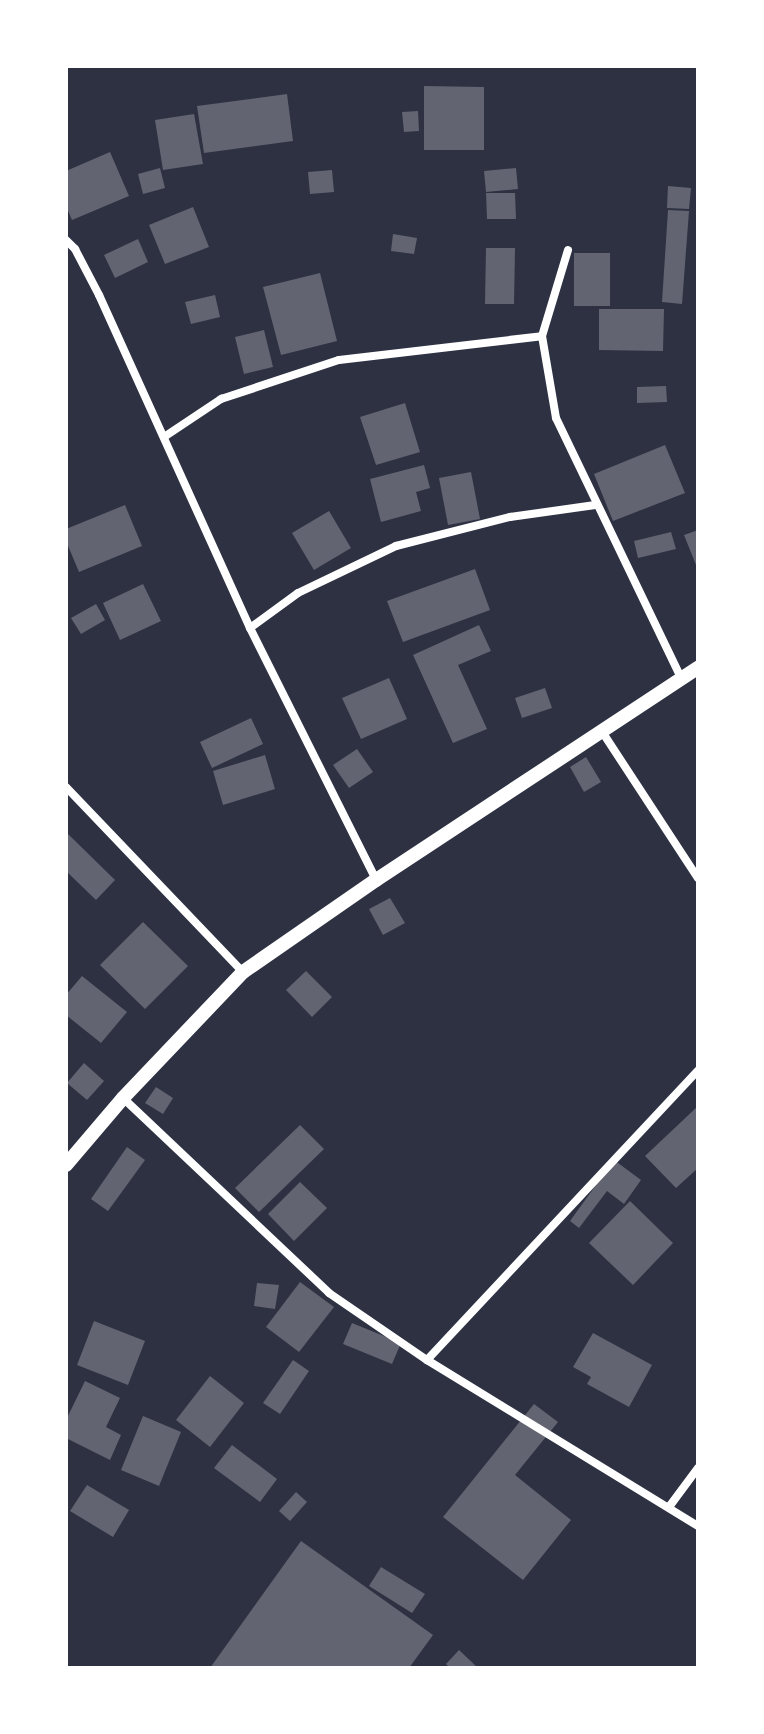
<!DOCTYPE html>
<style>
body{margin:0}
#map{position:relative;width:764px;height:1734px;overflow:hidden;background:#2d3142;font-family:Montserrat,sans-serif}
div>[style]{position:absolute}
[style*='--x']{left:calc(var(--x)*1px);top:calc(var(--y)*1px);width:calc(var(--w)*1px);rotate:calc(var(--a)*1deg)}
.building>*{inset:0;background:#626471}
.minor>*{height:8px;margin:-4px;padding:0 4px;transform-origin:4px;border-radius:4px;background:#fff}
.tertiary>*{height:14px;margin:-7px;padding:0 7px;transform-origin:7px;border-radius:7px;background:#fff}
span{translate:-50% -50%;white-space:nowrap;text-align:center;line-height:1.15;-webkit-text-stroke:7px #fff;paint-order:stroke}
.frame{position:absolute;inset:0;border:68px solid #fff;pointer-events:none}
</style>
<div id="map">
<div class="building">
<i style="clip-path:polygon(424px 86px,484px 87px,484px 150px,424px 150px)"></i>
<i style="clip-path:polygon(287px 94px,293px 141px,204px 153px,197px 106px)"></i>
<i style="clip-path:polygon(418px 111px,419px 131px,404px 132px,402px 112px)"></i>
<i style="clip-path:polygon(194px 114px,203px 164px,163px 170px,155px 120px)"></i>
<i style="clip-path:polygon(110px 152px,129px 196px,72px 220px,66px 206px,66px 171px)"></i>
<i style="clip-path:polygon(160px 168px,165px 188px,143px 194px,138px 174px)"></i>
<i style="clip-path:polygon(516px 168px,518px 189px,486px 192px,484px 171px)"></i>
<i style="clip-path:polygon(332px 170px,334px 192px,310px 194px,308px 172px)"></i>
<i style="clip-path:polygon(668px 186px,691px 188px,689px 209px,667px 208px)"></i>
<i style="clip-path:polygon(486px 193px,515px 193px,516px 219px,487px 219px)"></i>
<i style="clip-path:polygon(193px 207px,209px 247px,165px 264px,149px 225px)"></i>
<i style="clip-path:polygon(668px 210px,689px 211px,682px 304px,662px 302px)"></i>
<i style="clip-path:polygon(393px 234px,417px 238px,414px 254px,391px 251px)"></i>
<i style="clip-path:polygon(138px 239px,148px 262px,115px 278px,104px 255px)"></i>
<i style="clip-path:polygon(486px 248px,515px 248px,514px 304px,485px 304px)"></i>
<i style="clip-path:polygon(574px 253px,610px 253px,610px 306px,574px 306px)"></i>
<i style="clip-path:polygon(320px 273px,337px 341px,281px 355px,263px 287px)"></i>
<i style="clip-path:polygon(215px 295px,220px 317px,191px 324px,185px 302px)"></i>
<i style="clip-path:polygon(599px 309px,664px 309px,663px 351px,599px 350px)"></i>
<i style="clip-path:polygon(264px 330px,273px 367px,244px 374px,235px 337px)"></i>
<i style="clip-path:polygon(666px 386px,667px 402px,637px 403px,637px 387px)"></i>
<i style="clip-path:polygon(405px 403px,420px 452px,376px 465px,360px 417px)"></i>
<i style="clip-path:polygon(665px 445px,685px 493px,613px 521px,594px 474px)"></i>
<i style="clip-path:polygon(424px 465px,430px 488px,416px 492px,421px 511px,381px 522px,370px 479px)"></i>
<i style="clip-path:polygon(471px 472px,480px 519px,448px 525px,439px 478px)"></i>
<i style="clip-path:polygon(125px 505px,142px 546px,79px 572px,66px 541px,66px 529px)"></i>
<i style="clip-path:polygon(329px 511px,351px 548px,314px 570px,292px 533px)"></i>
<i style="clip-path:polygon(698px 530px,698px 570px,684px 535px)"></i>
<i style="clip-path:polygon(671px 532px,676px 549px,638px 558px,634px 541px)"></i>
<i style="clip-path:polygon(475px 569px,490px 610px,403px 642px,387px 601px)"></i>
<i style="clip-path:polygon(143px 584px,161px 621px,120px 640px,103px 603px)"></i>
<i style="clip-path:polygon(96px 604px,105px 620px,81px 634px,71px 618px)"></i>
<i style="clip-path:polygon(479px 625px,491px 651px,458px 665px,487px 729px,453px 743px,413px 655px)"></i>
<i style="clip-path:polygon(389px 678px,407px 719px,361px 739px,342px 698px)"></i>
<i style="clip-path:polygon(545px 688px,552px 708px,522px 718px,515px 698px)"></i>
<i style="clip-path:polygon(251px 718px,263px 744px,212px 768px,200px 742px)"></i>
<i style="clip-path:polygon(357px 749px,373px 772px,349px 788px,333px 765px)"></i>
<i style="clip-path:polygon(265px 755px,275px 789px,223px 805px,213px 771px)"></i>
<i style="clip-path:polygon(586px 757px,601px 782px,584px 792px,570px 767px)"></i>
<i style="clip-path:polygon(66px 832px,115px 880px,96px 900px,66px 871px)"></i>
<i style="clip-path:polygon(390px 898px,405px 923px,383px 935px,369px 909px)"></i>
<i style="clip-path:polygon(143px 922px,188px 966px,145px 1009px,100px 965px)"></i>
<i style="clip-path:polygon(306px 971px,332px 997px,312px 1017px,286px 990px)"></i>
<i style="clip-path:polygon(82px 976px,127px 1012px,101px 1043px,66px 1015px,66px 995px)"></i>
<i style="clip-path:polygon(84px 1063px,104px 1081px,87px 1100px,67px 1083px)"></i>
<i style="clip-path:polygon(156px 1087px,173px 1098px,163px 1114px,145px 1103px)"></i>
<i style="clip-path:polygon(698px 1106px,698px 1168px,676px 1188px,645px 1156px)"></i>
<i style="clip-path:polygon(300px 1125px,324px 1149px,259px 1212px,235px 1188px)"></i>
<i style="clip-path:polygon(127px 1147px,145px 1160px,108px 1211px,91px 1199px)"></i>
<i style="clip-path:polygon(614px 1160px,641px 1180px,624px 1204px,607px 1191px,579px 1228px,570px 1221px)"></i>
<i style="clip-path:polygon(300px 1182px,327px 1208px,294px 1241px,268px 1214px)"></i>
<i style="clip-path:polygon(630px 1201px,673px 1243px,633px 1285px,589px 1243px)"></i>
<i style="clip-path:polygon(300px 1282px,334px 1307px,299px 1352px,266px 1327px)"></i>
<i style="clip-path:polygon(257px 1283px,279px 1285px,275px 1309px,254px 1306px)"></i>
<i style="clip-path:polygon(94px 1321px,145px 1341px,128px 1385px,77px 1365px)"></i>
<i style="clip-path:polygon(352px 1323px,401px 1343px,392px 1364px,343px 1344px)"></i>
<i style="clip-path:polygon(593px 1333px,652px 1365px,629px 1407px,587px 1384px,591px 1377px,573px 1367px)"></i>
<i style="clip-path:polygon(293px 1360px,309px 1371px,280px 1414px,263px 1403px)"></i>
<i style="clip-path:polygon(210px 1376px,244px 1403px,210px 1447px,176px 1420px)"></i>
<i style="clip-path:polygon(85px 1381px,120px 1398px,106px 1427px,121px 1435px,110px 1460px,66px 1438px,66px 1420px)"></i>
<i style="clip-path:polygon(534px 1404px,558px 1422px,515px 1475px,571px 1520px,523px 1580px,443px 1517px)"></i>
<i style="clip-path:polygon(143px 1416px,181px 1432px,159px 1486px,121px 1470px)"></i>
<i style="clip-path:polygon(232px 1445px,277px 1479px,260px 1502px,214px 1468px)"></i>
<i style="clip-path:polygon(87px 1485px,129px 1510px,113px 1537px,70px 1511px)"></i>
<i style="clip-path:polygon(296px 1492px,307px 1502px,290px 1521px,279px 1511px)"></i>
<i style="clip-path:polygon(301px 1541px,433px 1635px,409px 1668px,210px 1668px)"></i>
<i style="clip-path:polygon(381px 1567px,425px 1594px,412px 1613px,369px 1586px)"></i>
<i style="clip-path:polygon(459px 1650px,478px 1668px,450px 1668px,446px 1664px)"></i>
</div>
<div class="minor">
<i style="--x:66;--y:240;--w:13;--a:45"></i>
<i style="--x:75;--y:249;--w:52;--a:62.4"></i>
<i style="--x:99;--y:295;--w:366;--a:65.6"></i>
<i style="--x:250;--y:628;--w:282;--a:63.4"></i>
<i style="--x:568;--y:250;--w:90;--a:106.8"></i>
<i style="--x:542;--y:336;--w:83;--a:80.3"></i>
<i style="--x:556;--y:418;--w:288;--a:64.3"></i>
<i style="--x:164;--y:437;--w:69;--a:-33.7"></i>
<i style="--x:221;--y:399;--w:124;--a:-18.3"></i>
<i style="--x:339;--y:360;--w:204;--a:-6.7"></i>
<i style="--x:250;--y:628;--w:59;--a:-36.1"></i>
<i style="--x:298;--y:593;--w:109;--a:-25.6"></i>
<i style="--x:396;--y:546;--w:118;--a:-14.3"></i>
<i style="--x:510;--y:517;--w:86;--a:-8"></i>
<i style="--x:601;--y:730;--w:177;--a:56.8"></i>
<i style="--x:66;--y:787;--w:256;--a:46.3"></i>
<i style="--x:123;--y:1098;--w:284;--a:43.4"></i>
<i style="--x:329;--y:1293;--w:119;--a:34.4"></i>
<i style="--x:427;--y:1360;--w:318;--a:31.5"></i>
<i style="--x:427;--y:1360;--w:397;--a:-46.9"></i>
<i style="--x:669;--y:1507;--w:49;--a:-53.4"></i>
</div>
<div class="tertiary">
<i style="--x:66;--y:1165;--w:88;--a:-49.6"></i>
<i style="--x:123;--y:1098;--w:174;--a:-46.4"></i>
<i style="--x:243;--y:972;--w:162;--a:-34.7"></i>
<i style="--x:376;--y:880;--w:386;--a:-33.4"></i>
</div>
<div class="frame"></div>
</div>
